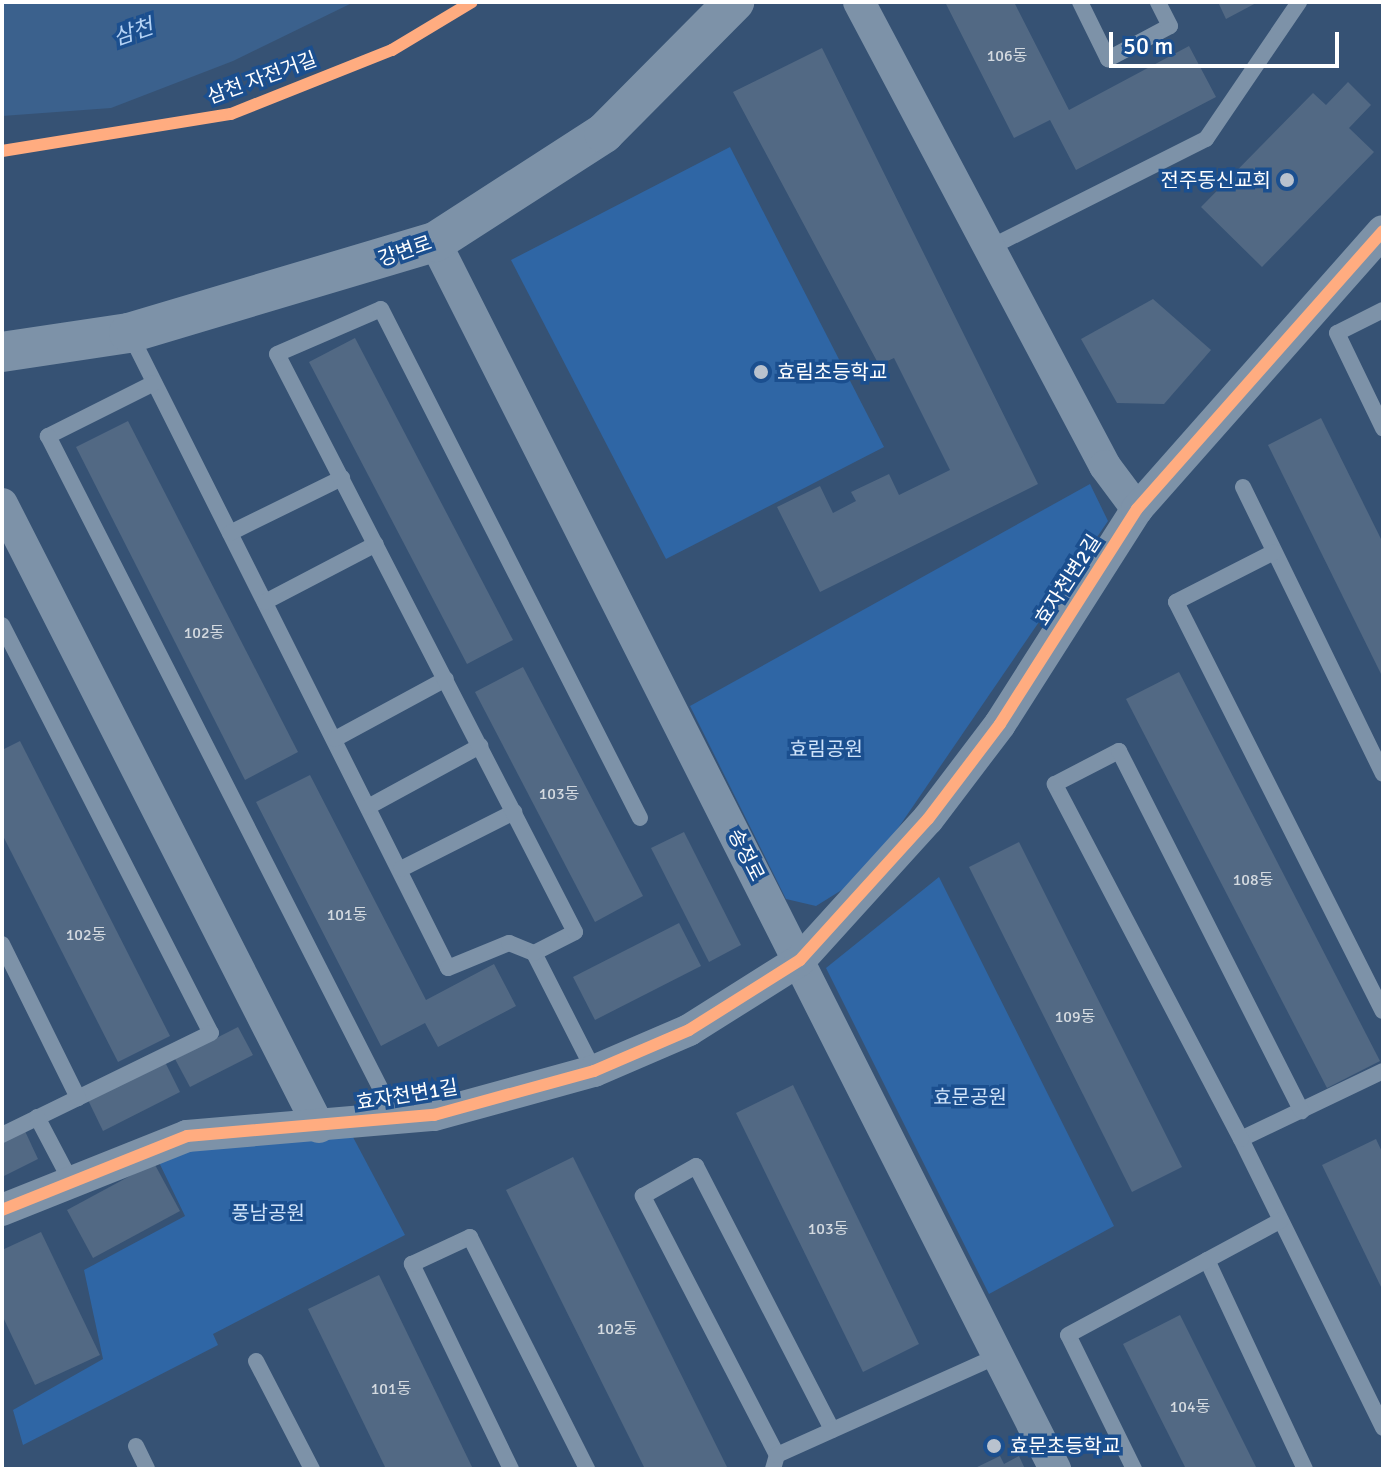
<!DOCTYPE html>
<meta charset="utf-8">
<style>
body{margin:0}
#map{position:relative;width:1385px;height:1471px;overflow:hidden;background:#365274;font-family:Signika,"Noto Sans KR",sans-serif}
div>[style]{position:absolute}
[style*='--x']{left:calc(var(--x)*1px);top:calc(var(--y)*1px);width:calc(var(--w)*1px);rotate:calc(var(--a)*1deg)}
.green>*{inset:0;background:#2f66a5}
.water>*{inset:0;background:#3b618d}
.building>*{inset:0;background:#526984}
.service>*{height:16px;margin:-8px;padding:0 8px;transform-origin:8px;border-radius:8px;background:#7d92a8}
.minor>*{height:32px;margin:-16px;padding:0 16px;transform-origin:16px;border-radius:16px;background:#7d92a8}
.tertiary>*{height:40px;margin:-20px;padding:0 20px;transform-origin:20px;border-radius:20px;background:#7d92a8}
.cycleway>*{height:12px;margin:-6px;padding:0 6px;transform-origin:6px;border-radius:6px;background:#ffac80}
.dots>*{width:22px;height:22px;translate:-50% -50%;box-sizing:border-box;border:4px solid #1b4f8f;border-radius:50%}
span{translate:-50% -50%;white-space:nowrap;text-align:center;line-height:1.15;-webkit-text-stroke:7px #1b4f8f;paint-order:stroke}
.number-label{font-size:16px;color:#d4dae0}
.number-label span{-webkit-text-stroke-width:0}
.street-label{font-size:20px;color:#fff}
.poi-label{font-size:20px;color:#fff}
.right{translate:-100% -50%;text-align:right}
.left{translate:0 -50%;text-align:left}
.park-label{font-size:20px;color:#cfe3fa}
.water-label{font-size:22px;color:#b5d3f5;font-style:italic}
.frame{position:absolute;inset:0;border:4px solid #fff;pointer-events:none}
.scale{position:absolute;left:1109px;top:32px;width:230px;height:36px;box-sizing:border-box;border:4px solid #fff;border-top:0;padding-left:10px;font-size:24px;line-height:28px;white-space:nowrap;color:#fff;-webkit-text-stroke:6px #1b4f8f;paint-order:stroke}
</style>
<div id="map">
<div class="green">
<i style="clip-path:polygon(730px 147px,884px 447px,666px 559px,511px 260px)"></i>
<i style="clip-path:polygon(1090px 484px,1108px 521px,866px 875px,816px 906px,786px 899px,690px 706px)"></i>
<i style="clip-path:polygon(939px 877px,1114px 1226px,989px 1294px,826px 968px)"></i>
<i style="clip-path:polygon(346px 1124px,405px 1235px,213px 1334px,218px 1345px,23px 1445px,13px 1410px,103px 1359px,84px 1270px,185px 1216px,152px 1148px)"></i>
</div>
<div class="water">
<i style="clip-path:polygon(2px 2px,354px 2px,233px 61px,111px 108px,2px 116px)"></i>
</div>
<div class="building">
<i style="clip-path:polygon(945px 2px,1014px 2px,1069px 110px,1189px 46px,1216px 97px,1076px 170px,1050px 120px,1014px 138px)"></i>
<i style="clip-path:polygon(1218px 2px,1258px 2px,1226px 19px)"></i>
<i style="clip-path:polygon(822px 48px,1038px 484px,820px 592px,777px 507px,820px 486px,833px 513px,856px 501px,851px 492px,889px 474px,899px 495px,950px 470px,894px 358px,879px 365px,733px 92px)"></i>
<i style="clip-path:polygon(1348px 82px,1371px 105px,1349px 128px,1374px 152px,1262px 267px,1201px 207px,1313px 93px,1326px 105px)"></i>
<i style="clip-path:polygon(1153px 299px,1211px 350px,1164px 404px,1117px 403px,1081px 339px)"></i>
<i style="clip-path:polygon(355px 338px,513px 640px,467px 664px,309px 362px)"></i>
<i style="clip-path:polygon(1321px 418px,1383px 543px,1383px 678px,1268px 445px)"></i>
<i style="clip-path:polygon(128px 421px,298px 752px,245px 780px,76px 447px)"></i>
<i style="clip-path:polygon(523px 667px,643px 896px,595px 922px,475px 692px)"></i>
<i style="clip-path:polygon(1179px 672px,1380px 1061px,1327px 1088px,1126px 699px)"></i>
<i style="clip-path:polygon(20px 741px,170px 1036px,118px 1062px,2px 834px,2px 750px)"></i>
<i style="clip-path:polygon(310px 775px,426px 1000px,494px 964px,516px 1006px,438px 1047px,425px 1023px,381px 1046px,256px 802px)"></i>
<i style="clip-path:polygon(684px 832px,741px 945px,709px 962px,651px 848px)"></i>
<i style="clip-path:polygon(1019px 842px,1182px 1167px,1132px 1192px,969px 867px)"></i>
<i style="clip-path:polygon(679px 923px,701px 966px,595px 1020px,573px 977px)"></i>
<i style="clip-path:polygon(238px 1027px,253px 1055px,190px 1087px,175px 1059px)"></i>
<i style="clip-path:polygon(165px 1062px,180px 1092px,103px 1131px,88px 1100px)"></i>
<i style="clip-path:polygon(793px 1085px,919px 1344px,863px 1372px,736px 1113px)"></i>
<i style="clip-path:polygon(24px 1129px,38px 1159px,2px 1177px,2px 1140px)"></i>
<i style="clip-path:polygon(1376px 1139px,1383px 1154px,1383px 1291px,1322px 1165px)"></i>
<i style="clip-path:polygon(573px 1157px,728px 1469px,645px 1469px,506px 1190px)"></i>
<i style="clip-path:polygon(154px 1163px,180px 1211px,93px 1258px,67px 1210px)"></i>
<i style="clip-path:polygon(41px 1232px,100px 1355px,35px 1385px,2px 1315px,2px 1250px)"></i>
<i style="clip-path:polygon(379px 1275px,473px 1469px,386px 1469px,308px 1309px)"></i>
<i style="clip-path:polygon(1180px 1315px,1257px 1469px,1186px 1469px,1123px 1344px)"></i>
<i style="clip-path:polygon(1000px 1456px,1004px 1464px,1019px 1456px,1025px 1469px,973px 1469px)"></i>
</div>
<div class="service">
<i style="--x:1080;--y:2;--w:64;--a:63.8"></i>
<i style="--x:1108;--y:59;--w:70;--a:-28"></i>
<i style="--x:1170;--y:26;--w:27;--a:-117"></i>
<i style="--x:989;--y:248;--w:243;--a:-26.7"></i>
<i style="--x:1206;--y:139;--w:166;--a:-55.8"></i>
<i style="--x:1383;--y:310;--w:51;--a:153.4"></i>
<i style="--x:1337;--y:333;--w:106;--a:64.2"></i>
<i style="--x:130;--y:334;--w:709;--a:63.36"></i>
<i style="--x:448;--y:968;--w:66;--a:-22.3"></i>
<i style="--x:509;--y:943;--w:27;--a:22"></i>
<i style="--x:534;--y:953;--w:132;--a:63"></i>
<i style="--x:154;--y:383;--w:119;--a:153.4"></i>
<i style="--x:48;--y:436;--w:767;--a:63"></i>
<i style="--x:1243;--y:487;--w:319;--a:64"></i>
<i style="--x:230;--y:533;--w:125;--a:-26.2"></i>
<i style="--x:1274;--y:552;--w:110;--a:153"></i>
<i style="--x:1176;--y:602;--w:458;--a:63.2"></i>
<i style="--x:265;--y:602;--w:125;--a:-27.6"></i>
<i style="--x:2;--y:625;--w:458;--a:62.9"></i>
<i style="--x:211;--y:1033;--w:233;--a:154"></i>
<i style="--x:335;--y:739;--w:126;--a:-28.4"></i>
<i style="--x:368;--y:807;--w:128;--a:-28.6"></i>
<i style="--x:401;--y:869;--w:127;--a:-26.8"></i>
<i style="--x:2;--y:944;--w:172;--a:63.7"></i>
<i style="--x:534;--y:953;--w:46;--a:-27.1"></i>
<i style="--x:575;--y:932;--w:650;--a:-117.27"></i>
<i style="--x:277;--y:354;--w:113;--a:-23.4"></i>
<i style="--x:381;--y:309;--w:571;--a:63.03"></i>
<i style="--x:1383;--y:1071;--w:157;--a:154.4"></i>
<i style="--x:1241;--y:1139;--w:322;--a:63.8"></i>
<i style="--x:37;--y:1117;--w:69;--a:62.3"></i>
<i style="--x:1241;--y:1139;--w:401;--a:-117.7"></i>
<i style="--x:1055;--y:784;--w:72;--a:-27.3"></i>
<i style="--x:1119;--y:751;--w:404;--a:63.1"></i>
<i style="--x:1207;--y:1260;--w:231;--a:64.9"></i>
<i style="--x:256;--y:1361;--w:122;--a:62.6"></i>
<i style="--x:136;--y:1446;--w:25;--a:64"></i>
<i style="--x:777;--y:1455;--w:292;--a:-117.4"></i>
<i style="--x:643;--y:1196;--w:61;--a:-29.5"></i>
<i style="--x:696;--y:1166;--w:297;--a:62.7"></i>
<i style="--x:511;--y:1469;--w:228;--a:-115.8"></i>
<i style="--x:412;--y:1264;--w:64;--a:-25"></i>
<i style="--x:470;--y:1237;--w:260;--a:63.2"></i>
<i style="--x:773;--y:1469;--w:15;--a:-74"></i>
<i style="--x:777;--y:1455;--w:244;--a:-24.2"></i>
<i style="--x:1134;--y:1469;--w:149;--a:-116.2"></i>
<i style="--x:1068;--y:1335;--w:241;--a:-28.3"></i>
</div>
<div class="minor">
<i style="--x:859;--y:2;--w:525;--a:62.07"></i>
<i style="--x:1105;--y:466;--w:54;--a:53.3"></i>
<i style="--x:435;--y:242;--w:1375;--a:63.19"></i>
<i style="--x:2;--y:504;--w:699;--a:63.03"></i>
<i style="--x:2;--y:1210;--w:199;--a:-21.8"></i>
<i style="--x:187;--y:1136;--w:248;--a:-4.9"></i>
<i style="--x:434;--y:1115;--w:166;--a:-15.4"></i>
<i style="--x:594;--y:1071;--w:103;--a:-23.3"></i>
<i style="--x:689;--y:1030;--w:131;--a:-32.2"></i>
<i style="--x:800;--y:960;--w:190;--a:-47.8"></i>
<i style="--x:928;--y:819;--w:119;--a:-52.8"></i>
<i style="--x:1000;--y:724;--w:255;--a:-57.5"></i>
<i style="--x:1137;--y:509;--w:371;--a:-48.5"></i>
</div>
<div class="tertiary">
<i style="--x:2;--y:352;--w:128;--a:-8.5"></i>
<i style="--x:129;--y:333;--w:319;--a:-16.6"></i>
<i style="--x:435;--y:242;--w:201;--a:-32.8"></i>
<i style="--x:604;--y:133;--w:185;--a:-45.2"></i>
</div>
<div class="cycleway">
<i style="--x:2;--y:151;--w:232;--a:-9.2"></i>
<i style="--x:231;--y:114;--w:173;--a:-21.7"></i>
<i style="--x:392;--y:50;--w:93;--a:-31"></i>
<i style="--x:2;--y:1210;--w:199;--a:-21.8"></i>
<i style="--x:187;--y:1136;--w:248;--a:-4.9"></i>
<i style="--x:434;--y:1115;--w:166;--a:-15.4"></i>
<i style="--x:594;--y:1071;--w:103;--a:-23.3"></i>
<i style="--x:689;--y:1030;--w:131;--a:-32.2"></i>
<i style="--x:800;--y:960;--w:190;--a:-47.8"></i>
<i style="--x:928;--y:819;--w:119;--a:-52.8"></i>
<i style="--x:1000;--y:724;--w:255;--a:-57.5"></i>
<i style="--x:1137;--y:509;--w:371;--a:-48.5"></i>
</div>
<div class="dots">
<i style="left:1287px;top:180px;background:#b9c2ce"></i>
<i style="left:761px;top:372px;background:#b9c2ce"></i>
<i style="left:994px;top:1446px;background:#b9c2ce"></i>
</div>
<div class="number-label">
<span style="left:1007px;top:56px">106동</span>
<span style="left:204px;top:633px">102동</span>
<span style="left:559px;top:794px">103동</span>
<span style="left:1253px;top:880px">108동</span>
<span style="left:347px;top:915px">101동</span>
<span style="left:86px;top:935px">102동</span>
<span style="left:1075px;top:1017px">109동</span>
<span style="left:828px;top:1229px">103동</span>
<span style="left:617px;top:1329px">102동</span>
<span style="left:391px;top:1389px">101동</span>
<span style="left:1190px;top:1407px">104동</span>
</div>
<div class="street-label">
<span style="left:262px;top:78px;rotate:-20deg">삼천 자전거길</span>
<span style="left:405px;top:251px;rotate:-19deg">강변로</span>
<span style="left:1068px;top:580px;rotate:-57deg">효자천변2길</span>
<span style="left:746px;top:855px;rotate:63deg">송정로</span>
<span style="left:407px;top:1095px;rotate:-9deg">효자천변1길</span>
</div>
<div class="poi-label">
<span class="right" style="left:1271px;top:180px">전주동신교회</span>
<span class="left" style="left:777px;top:372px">효림초등학교</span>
<span class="left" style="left:1010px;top:1446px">효문초등학교</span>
</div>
<div class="park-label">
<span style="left:826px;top:749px">효림공원</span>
<span style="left:970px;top:1097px">효문공원</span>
<span style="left:268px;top:1213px">풍남공원</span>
</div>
<div class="water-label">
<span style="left:133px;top:32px;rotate:-19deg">삼천</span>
</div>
<div class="frame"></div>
<div class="scale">50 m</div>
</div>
